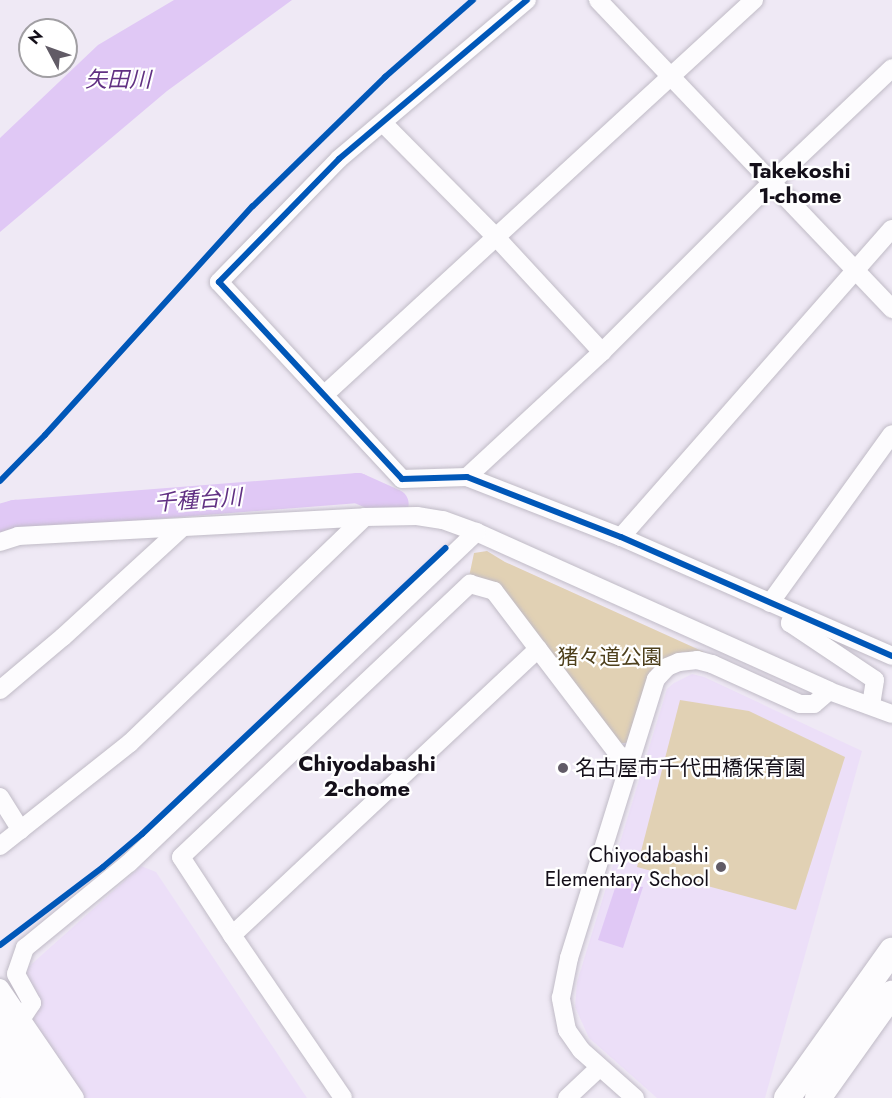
<!DOCTYPE html>
<meta charset="utf-8">
<style>
body{margin:0}
#map{position:relative;width:892px;height:1098px;overflow:hidden;background:#efe9f5;font-family:Jost,"Noto Sans JP",sans-serif}
div>[style]{position:absolute}
[style*='--x']{left:calc(var(--x)*1px);top:calc(var(--y)*1px);width:calc(var(--w)*1px);rotate:calc(var(--a)*1deg)}
.built>*{inset:0;background:#ecdff8}
.green>*{inset:0;background:#e1d1b4}
.water>*{inset:0;background:#e0c8f5}
.river>*{height:30px;margin:-15px;padding:0 15px;transform-origin:15px;border-radius:15px;background:#e0c8f5}
.roads{filter:drop-shadow(0 0 2px #c0bbc6) drop-shadow(0 0 2px #c0bbc6)}
.street>*{height:18px;margin:-9px;padding:0 9px;transform-origin:9px;border-radius:9px;background:#fdfcfe}
.secondary>*{height:26px;margin:-13px;padding:0 13px;transform-origin:13px;border-radius:13px;background:#fdfcfe}
.cycleway>*{height:6px;margin:-3px;padding:0 3px;transform-origin:3px;border-radius:3px;background:#0057b8}
.dots>*{width:16px;height:16px;translate:-50% -50%;box-sizing:border-box;border:3px solid #fff;border-radius:50%}
span{translate:-50% -50%;white-space:nowrap;text-align:center;line-height:1.15;-webkit-text-stroke:4.5px #fff;paint-order:stroke}
.park-label{font-size:21px;color:#4e401c}
.poi-label{font-size:21px;color:#140f19}
.left{translate:0 -50%;text-align:left}
.right{translate:-100% -50%;text-align:right}
.water-label{font-size:22px;color:#613083;font-style:italic}
.neighbourhood-label{font-size:22px;color:#140f19;font-weight:700}
.north{position:absolute;left:18px;top:18px;width:60px;height:60px;box-sizing:border-box;background:#fff;border:2px solid #a19fa3;border-radius:50%;rotate:311deg;font-size:16px;font-weight:700;line-height:24px;text-align:center;color:#140f19}
.north::after{content:'';display:block;margin:auto;width:21px;height:27px;background:#615b66;clip-path:polygon(50% 0,100% 100%,50% 72%,0 100%)}
</style>
<div id="map">
<div class="built">
<i style="clip-path:polygon(692px 674px,704px 677px,862px 751px,765px 1098px,657px 1098px,589px 1038px,575px 1007px,577px 982px,667px 689px,674px 683px)"></i>
<i style="clip-path:polygon(141px 866px,156px 872px,307px 1098px,79px 1098px,5px 988px)"></i>
</div>
<div class="green">
<i style="clip-path:polygon(487px 551px,505px 562px,704px 652px,682px 652px,662px 662px,648px 678px,629px 743px,619px 743px,469px 577px,474px 553px)"></i>
<i style="clip-path:polygon(680px 700px,749px 711px,845px 757px,796px 910px,637px 867px)"></i>
</div>
<div class="water">
<i style="clip-path:polygon(174px 0,292px 0,167px 91px,0 232px,0 138px,98px 45px)"></i>
<i style="clip-path:polygon(618px 879px,643px 887px,623px 948px,598px 940px)"></i>
</div>
<div class="river">
<i style="--x:0;--y:519;--w:16;--a:-15"></i>
<i style="--x:15;--y:515;--w:344;--a:-4.5"></i>
<i style="--x:358;--y:488;--w:39;--a:24"></i>
</div>
<div class="roads">
<div class="street">
<i style="--x:527;--y:0;--w:246;--a:139.8"></i>
<i style="--x:339;--y:159;--w:172;--a:134.3"></i>
<i style="--x:219;--y:282;--w:269;--a:47.1"></i>
<i style="--x:402;--y:479;--w:65;--a:-1.8"></i>
<i style="--x:467;--y:477;--w:165;--a:21.3"></i>
<i style="--x:621;--y:537;--w:296;--a:23.7"></i>
<i style="--x:598;--y:0;--w:427;--a:46.4"></i>
<i style="--x:383;--y:123;--w:159;--a:45.3"></i>
<i style="--x:495;--y:236;--w:158;--a:47.3"></i>
<i style="--x:324;--y:395;--w:584;--a:-42.57"></i>
<i style="--x:467;--y:477;--w:184;--a:-42.8"></i>
<i style="--x:602;--y:352;--w:239;--a:-45"></i>
<i style="--x:771;--y:183;--w:167;--a:-43.5"></i>
<i style="--x:621;--y:537;--w:410;--a:-48.7"></i>
<i style="--x:0;--y:542;--w:19;--a:-18"></i>
<i style="--x:18;--y:536;--w:348;--a:-3.1"></i>
<i style="--x:365;--y:517;--w:52;--a:-1.1"></i>
<i style="--x:417;--y:516;--w:26;--a:9"></i>
<i style="--x:443;--y:520;--w:35;--a:20"></i>
<i style="--x:476;--y:532;--w:387;--a:24.2"></i>
<i style="--x:829;--y:691;--w:67;--a:20.1"></i>
<i style="--x:770;--y:603;--w:208;--a:-54.2"></i>
<i style="--x:794;--y:613;--w:11;--a:112"></i>
<i style="--x:790;--y:623;--w:102;--a:33.8"></i>
<i style="--x:875;--y:680;--w:25;--a:99"></i>
<i style="--x:538;--y:649;--w:419;--a:136.9"></i>
<i style="--x:232;--y:935;--w:93;--a:-123.2"></i>
<i style="--x:181;--y:857;--w:398;--a:-43.4"></i>
<i style="--x:470;--y:584;--w:25;--a:16"></i>
<i style="--x:494;--y:591;--w:73;--a:52.8"></i>
<i style="--x:538;--y:649;--w:132;--a:52.7"></i>
<i style="--x:618;--y:754;--w:14;--a:30"></i>
<i style="--x:0;--y:690;--w:82;--a:-40.1"></i>
<i style="--x:63;--y:637;--w:161;--a:-42.5"></i>
<i style="--x:0;--y:797;--w:39;--a:58"></i>
<i style="--x:0;--y:846;--w:166;--a:-38.4"></i>
<i style="--x:130;--y:743;--w:326;--a:-43.9"></i>
<i style="--x:232;--y:935;--w:197;--a:55.7"></i>
<i style="--x:0;--y:988;--w:133;--a:55.7"></i>
<i style="--x:22;--y:1018;--w:18;--a:-56"></i>
<i style="--x:32;--y:1003;--w:33;--a:-119"></i>
<i style="--x:16;--y:974;--w:28;--a:-71"></i>
<i style="--x:25;--y:948;--w:134;--a:-39.3"></i>
<i style="--x:129;--y:863;--w:480;--a:-43.6"></i>
<i style="--x:0;--y:1081;--w:20;--a:57"></i>
<i style="--x:567;--y:1098;--w:44;--a:-43.2"></i>
<i style="--x:635;--y:1098;--w:72;--a:-138.4"></i>
<i style="--x:581;--y:1050;--w:24;--a:-125"></i>
<i style="--x:567;--y:1030;--w:33;--a:-101"></i>
<i style="--x:561;--y:998;--w:41;--a:-78.7"></i>
<i style="--x:569;--y:958;--w:292;--a:-72.7"></i>
<i style="--x:656;--y:679;--w:16;--a:-47"></i>
<i style="--x:667;--y:667;--w:13;--a:-23"></i>
<i style="--x:679;--y:662;--w:18;--a:-6"></i>
<i style="--x:697;--y:660;--w:16;--a:15"></i>
<i style="--x:712;--y:664;--w:97;--a:24.4"></i>
<i style="--x:800;--y:704;--w:14;--a:0"></i>
<i style="--x:814;--y:704;--w:20;--a:-41"></i>
</div>
<div class="secondary">
<i style="--x:0;--y:1013;--w:102;--a:56.2"></i>
<i style="--x:0;--y:1049;--w:59;--a:56"></i>
<i style="--x:787;--y:1098;--w:181;--a:-54.5"></i>
<i style="--x:818;--y:1098;--w:128;--a:-54.6"></i>
</div>
</div>
<div class="cycleway">
<i style="--x:527;--y:0;--w:246;--a:139.8"></i>
<i style="--x:339;--y:159;--w:172;--a:134.3"></i>
<i style="--x:219;--y:282;--w:269;--a:47.1"></i>
<i style="--x:402;--y:479;--w:65;--a:-1.8"></i>
<i style="--x:467;--y:477;--w:165;--a:21.3"></i>
<i style="--x:621;--y:537;--w:296;--a:23.7"></i>
<i style="--x:0;--y:481;--w:64;--a:-45.6"></i>
<i style="--x:45;--y:435;--w:309;--a:-47.8"></i>
<i style="--x:253;--y:206;--w:185;--a:-44.3"></i>
<i style="--x:385;--y:77;--w:117;--a:-41.2"></i>
<i style="--x:0;--y:945;--w:129;--a:-37.1"></i>
<i style="--x:103;--y:867;--w:51;--a:-40.2"></i>
<i style="--x:142;--y:834;--w:417;--a:-43.3"></i>
</div>
<div class="dots">
<i style="left:563px;top:768px;background:#615b66"></i>
<i style="left:721px;top:867px;background:#615b66"></i>
</div>
<div class="park-label">
<span style="left:610px;top:657px">猪々道公園</span>
</div>
<div class="poi-label">
<span class="left" style="left:575px;top:768px">名古屋市千代田橋保育園</span>
<span class="right" style="left:709px;top:867px">Chiyodabashi<br>Elementary School</span>
</div>
<div class="water-label">
<span style="left:118px;top:80px">矢田川</span>
<span style="left:198px;top:500px;rotate:-4deg">千種台川</span>
</div>
<div class="neighbourhood-label">
<span style="left:800px;top:183px">Takekoshi<br>1-chome</span>
<span style="left:367px;top:776px">Chiyodabashi<br>2-chome</span>
</div>
<div class="north">N</div>
</div>
